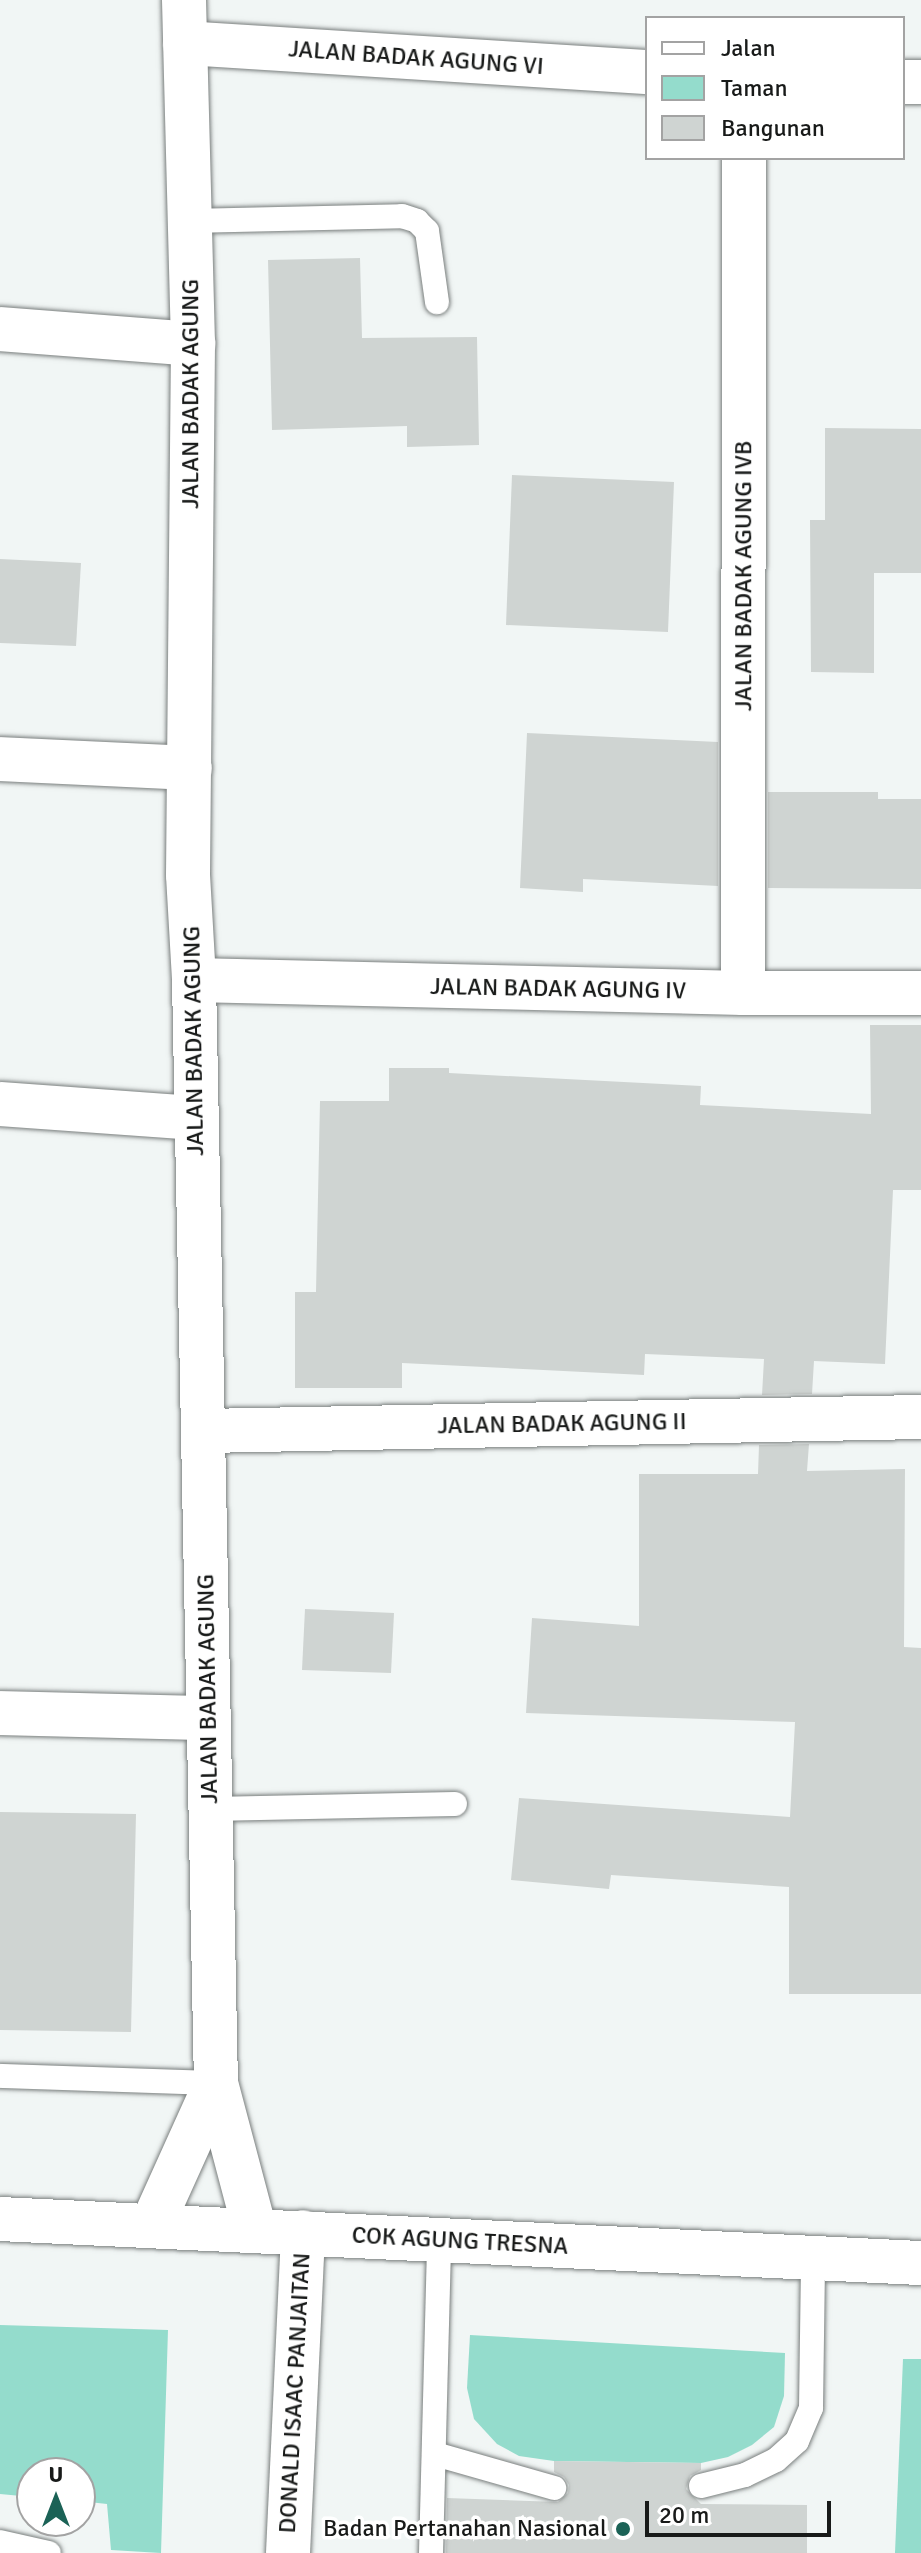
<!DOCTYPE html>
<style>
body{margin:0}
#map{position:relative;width:921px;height:2553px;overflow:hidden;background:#f1f6f5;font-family:Signika,sans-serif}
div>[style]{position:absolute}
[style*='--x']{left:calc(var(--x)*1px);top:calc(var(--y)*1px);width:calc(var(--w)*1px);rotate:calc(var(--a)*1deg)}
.green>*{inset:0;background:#94dccc}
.building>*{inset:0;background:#cfd4d2}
.roads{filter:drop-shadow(0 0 2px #7a7f7e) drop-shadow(0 0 2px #7a7f7e)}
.service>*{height:24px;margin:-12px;padding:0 12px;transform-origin:12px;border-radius:12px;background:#fff}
.minor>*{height:44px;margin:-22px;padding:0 22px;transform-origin:22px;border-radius:22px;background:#fff}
.tertiary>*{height:44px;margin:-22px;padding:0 22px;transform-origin:22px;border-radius:22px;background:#fff}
.secondary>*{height:44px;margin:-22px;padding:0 22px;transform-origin:22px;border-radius:22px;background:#fff}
.dots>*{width:22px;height:22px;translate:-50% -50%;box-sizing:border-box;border:4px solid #fff;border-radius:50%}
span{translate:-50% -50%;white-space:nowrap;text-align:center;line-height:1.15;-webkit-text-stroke:7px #fff;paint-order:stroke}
.street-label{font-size:24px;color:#181a19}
.poi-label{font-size:24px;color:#181a19}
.right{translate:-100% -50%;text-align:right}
.legend{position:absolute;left:645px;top:16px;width:260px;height:144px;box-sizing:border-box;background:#fff;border:2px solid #a3a3a3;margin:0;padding:10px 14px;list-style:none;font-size:24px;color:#181a19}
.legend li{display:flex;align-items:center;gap:16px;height:40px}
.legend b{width:40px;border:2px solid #a3a3a3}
.north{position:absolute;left:16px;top:2457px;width:80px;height:80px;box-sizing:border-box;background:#fff;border:2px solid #a3a3a3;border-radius:50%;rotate:0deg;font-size:22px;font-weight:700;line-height:32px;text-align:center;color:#181a19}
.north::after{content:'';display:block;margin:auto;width:28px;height:36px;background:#1b6256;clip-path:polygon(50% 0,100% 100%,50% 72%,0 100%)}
.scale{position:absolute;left:645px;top:2501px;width:186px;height:36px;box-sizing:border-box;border:4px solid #181a19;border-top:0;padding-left:10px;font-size:24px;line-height:28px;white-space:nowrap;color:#181a19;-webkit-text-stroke:6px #fff;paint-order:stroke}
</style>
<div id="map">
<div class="green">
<i style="clip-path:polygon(0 2325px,168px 2330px,161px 2553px,111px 2550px,107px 2504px,80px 2501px,80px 2473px,32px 2473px,32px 2497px,0 2494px)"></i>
<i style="clip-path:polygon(470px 2335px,785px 2353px,784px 2396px,774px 2427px,752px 2445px,728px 2457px,701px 2463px,554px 2461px,519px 2456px,497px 2444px,474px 2419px,467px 2388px)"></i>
<i style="clip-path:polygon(903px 2359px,921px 2359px,921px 2553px,895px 2553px)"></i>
</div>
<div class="building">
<i style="clip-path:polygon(360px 258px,362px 338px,477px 337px,479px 445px,407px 447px,407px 426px,272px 430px,268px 260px)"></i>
<i style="clip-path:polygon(825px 428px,921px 429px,921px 573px,874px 573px,874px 673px,811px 672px,810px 520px,825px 520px)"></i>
<i style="clip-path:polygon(512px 475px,674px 482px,668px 632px,506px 625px)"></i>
<i style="clip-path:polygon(0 559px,81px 563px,76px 646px,0 643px)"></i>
<i style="clip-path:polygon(527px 733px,718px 742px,718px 886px,583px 879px,583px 892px,520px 888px)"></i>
<i style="clip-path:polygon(768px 792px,878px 792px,878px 799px,921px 799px,921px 889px,768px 888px)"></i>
<i style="clip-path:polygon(870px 1025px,921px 1025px,921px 1190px,893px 1190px,885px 1364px,814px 1361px,812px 1394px,762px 1395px,764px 1359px,645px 1354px,644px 1375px,402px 1363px,402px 1388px,295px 1388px,295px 1292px,316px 1292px,320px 1101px,389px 1101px,389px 1068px,449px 1068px,449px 1073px,701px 1086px,700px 1105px,871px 1114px)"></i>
<i style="clip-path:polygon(809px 1444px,807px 1471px,905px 1469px,904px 1647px,921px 1648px,921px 1994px,789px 1994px,789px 1887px,611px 1875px,609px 1889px,511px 1880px,519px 1798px,790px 1817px,795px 1722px,526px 1713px,532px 1618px,639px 1626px,639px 1474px,758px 1474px,759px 1445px)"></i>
<i style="clip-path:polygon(305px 1609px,394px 1613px,391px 1673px,302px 1670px)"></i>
<i style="clip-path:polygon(0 1812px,136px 1814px,131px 2032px,0 2030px)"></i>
<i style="clip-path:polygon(554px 2461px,701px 2463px,701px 2470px,690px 2476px,686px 2489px,701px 2504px,807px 2505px,807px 2553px,446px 2553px,447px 2498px,558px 2502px,568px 2493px,569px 2485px,564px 2477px,554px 2472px)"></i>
</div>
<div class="roads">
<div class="service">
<i style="--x:189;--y:221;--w:213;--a:-1.3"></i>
<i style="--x:402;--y:216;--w:16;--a:18"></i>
<i style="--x:417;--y:221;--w:14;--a:45"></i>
<i style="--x:427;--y:231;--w:72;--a:82"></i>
<i style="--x:211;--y:1809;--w:244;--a:-1.2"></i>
<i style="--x:0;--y:2076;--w:216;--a:1.9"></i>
<i style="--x:435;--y:2454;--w:124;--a:15.9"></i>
<i style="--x:701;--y:2486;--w:45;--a:-14"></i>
<i style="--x:745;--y:2475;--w:34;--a:-26"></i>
<i style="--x:776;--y:2460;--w:28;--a:-42"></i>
<i style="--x:797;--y:2441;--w:36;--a:-67"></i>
<i style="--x:811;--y:2408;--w:149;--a:-89.2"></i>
<i style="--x:0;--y:2542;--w:50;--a:12.7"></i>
<i style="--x:431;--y:2553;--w:313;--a:-88.5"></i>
</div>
<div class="minor">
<i style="--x:184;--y:0;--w:344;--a:88.5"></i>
<i style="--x:193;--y:344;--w:531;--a:90.54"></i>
<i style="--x:188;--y:875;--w:105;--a:86.7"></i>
<i style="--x:194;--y:980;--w:1103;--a:88.86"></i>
<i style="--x:216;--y:2083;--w:153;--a:75.2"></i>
<i style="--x:185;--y:43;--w:463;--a:3.6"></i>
<i style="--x:903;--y:82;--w:18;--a:0"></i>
<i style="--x:0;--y:329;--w:194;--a:4.4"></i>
<i style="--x:0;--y:759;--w:190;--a:2.7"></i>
<i style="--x:194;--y:980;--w:549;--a:1.36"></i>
<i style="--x:743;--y:993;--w:178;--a:0"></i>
<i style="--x:743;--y:993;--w:835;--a:-89.93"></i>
<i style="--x:0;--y:1104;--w:196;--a:4.1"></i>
<i style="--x:204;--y:1431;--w:717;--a:-1.12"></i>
<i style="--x:0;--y:1713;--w:209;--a:1.4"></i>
<i style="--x:152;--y:2225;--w:156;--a:-65.7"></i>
</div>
<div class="tertiary">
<i style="--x:288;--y:2553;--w:321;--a:-87.3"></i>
</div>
<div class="secondary">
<i style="--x:0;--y:2219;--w:922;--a:2.74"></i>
</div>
</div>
<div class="dots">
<i style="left:623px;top:2529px;background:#1b6256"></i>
</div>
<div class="street-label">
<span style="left:416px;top:58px;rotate:4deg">JALAN BADAK AGUNG VI</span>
<span style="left:191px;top:394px;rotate:-90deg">JALAN BADAK AGUNG</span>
<span style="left:744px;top:576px;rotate:-90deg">JALAN BADAK AGUNG IVB</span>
<span style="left:558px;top:989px;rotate:1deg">JALAN BADAK AGUNG IV</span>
<span style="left:194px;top:1041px;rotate:-91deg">JALAN BADAK AGUNG</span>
<span style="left:562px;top:1424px;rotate:-1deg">JALAN BADAK AGUNG II</span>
<span style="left:208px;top:1689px;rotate:-91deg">JALAN BADAK AGUNG</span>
<span style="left:460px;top:2241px;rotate:3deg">COK AGUNG TRESNA</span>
<span style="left:295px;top:2393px;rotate:-87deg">DONALD ISAAC PANJAITAN</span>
</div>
<div class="poi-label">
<span class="right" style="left:607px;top:2529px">Badan Pertanahan Nasional</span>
</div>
<ul class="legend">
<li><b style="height:10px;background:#fff"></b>Jalan</li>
<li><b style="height:22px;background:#94dccc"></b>Taman</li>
<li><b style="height:22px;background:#cfd4d2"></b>Bangunan</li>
</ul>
<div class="north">U</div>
<div class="scale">20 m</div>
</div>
